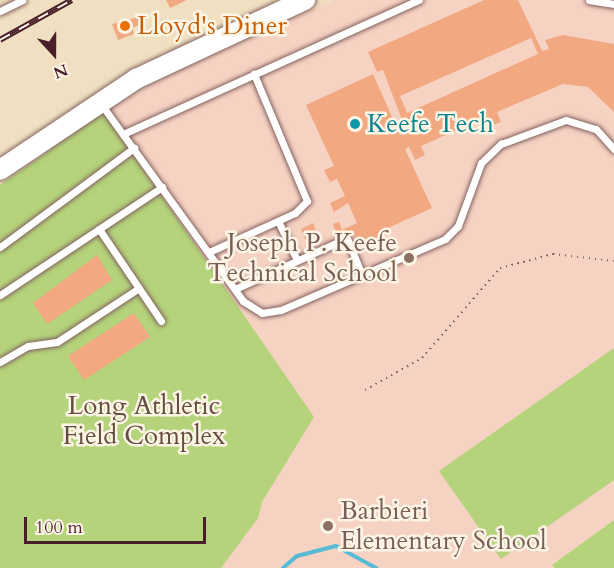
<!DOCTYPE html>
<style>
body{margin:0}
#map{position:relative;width:614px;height:568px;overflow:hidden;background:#f0e0c1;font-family:Cardo,serif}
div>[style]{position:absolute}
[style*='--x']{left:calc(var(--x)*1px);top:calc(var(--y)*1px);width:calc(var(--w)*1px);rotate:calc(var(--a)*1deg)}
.built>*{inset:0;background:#f6d2c3}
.green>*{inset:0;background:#b4d37a}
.stream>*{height:4px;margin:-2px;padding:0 2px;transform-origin:2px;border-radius:2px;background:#57bbd5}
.building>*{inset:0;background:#f2a880}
.path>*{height:2px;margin-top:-1px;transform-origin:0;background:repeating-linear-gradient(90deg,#846360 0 1.5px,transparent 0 6px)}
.roads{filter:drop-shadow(0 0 2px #846360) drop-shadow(0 0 2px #846360)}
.lane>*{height:7px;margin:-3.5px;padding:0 3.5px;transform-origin:3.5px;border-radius:3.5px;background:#fff}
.secondary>*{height:20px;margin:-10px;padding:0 10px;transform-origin:10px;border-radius:10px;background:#fff}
.rail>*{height:6px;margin-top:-3px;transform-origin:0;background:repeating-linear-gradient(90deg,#fcf5e5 0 11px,#4a1f2b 0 22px);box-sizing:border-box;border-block:2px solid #4a1f2b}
.dots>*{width:16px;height:16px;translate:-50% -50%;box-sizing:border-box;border:3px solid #fcf5e5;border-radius:50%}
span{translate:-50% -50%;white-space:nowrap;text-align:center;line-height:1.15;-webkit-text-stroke:5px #fcf5e5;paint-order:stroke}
.food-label{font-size:26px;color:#c56008}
.left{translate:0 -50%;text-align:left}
.culture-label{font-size:26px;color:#0d838f}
.education-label{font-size:26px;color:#785e54}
.right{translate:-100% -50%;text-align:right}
.park-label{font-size:26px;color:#644c3f}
.north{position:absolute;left:24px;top:24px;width:60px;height:60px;-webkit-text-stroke:4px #fcf5e5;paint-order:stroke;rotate:159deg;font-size:16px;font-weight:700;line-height:24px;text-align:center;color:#4a1f2b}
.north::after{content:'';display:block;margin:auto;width:21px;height:27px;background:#4a1f2b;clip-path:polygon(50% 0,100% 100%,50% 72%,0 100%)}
.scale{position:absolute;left:24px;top:517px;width:182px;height:27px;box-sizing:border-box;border:3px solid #4a1f2b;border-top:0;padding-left:8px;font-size:18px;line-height:21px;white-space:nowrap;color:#4a1f2b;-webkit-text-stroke:4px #fcf5e5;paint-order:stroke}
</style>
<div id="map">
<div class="built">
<i style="clip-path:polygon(335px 0,614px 0,614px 520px,552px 564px,555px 568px,221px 568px,314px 417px,104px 112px,170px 74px)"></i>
</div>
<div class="green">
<i style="clip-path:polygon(104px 112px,314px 417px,262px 502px,258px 518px,221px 568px,0 568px,0 185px)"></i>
<i style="clip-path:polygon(614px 348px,614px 480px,501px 559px,439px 471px)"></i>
<i style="clip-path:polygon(614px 520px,614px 568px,555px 568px,552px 565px)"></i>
</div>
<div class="stream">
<i style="--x:283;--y:568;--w:18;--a:-41"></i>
<i style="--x:297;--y:556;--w:40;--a:-14.4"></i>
<i style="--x:336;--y:546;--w:46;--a:28.8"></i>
</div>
<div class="building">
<i style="clip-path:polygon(166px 0,187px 0,170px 8px)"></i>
<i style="clip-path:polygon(evenodd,484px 0,518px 0,542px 51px,549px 49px,545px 40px,563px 35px,614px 44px,614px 112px,588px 87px,563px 84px,497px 112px,501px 122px,490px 126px,486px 117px,421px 146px,425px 155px,415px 160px,409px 147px,405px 149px,432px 208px,379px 232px,382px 240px,374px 244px,371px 237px,358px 243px,352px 231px,338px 237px,333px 224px,339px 222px,342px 230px,357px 223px,348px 203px,334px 212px,330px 203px,345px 196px,337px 179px,330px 182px,324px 170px,334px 166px,306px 105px,373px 74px,400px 135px,407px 133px,383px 70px,377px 72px,368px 52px,484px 0,531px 38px,538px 54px,407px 113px,400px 96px,531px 38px)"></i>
<i style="clip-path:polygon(139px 17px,142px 24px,132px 28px,134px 34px,118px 40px,112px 24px)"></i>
<i style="clip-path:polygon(313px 223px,317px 233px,305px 239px,301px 229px)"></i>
<i style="clip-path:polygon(97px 255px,112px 280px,47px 324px,33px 303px)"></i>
<i style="clip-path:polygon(134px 313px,150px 337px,84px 380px,68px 356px)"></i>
</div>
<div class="path">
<i style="--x:365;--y:390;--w:65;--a:-29.3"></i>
<i style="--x:422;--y:358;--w:119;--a:-49.1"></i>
<i style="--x:500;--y:268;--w:55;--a:-14.8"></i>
<i style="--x:553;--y:254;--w:61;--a:6.5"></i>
</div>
<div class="roads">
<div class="lane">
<i style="--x:589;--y:0;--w:25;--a:9"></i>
<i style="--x:0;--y:11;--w:25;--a:-26"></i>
<i style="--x:101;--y:104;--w:243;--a:54.2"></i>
<i style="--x:243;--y:301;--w:22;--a:32"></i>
<i style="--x:262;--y:313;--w:19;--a:-9"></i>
<i style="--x:281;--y:310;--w:179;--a:-23.4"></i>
<i style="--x:445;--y:239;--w:18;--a:-45"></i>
<i style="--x:458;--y:226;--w:67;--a:-69.9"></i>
<i style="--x:481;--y:163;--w:28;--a:-44"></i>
<i style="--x:501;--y:144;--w:69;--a:-20.3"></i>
<i style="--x:566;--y:120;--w:31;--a:17"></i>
<i style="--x:596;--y:129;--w:27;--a:48"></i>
<i style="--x:123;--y:134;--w:325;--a:-24.4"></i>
<i style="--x:278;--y:221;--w:43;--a:64"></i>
<i style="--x:99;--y:229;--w:111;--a:56"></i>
<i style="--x:0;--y:247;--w:167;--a:-36.5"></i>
<i style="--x:209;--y:252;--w:94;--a:-24.4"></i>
<i style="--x:295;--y:213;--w:17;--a:-45"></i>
<i style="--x:307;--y:201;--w:138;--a:-112.7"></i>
<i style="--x:235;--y:289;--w:123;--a:-24.5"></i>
<i style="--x:347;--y:238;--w:40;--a:68"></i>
<i style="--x:0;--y:295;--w:195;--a:-33.7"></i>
<i style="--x:0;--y:362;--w:32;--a:-30"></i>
<i style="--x:28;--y:346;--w:29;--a:-8"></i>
<i style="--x:57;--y:342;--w:98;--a:-33.4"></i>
</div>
<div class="secondary">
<i style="--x:0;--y:170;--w:164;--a:-33.8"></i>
<i style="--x:136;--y:79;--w:187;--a:-25.1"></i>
</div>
</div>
<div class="rail">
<i style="--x:0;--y:40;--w:82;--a:-29.1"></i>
</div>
<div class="dots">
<i style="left:125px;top:26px;background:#e8710a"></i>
<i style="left:355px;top:124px;background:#0f9aa8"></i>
<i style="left:409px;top:258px;background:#8d6e63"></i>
<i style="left:328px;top:526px;background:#8d6e63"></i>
</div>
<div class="food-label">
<span class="left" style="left:137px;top:26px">Lloyd's Diner</span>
</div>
<div class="culture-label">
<span class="left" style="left:367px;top:124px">Keefe Tech</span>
</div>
<div class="education-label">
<span class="right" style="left:397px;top:258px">Joseph P. Keefe<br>Technical School</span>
<span class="left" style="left:340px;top:526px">Barbieri<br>Elementary School</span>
</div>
<div class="park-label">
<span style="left:144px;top:421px">Long Athletic<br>Field Complex</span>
</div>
<div class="north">N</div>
<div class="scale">100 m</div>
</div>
